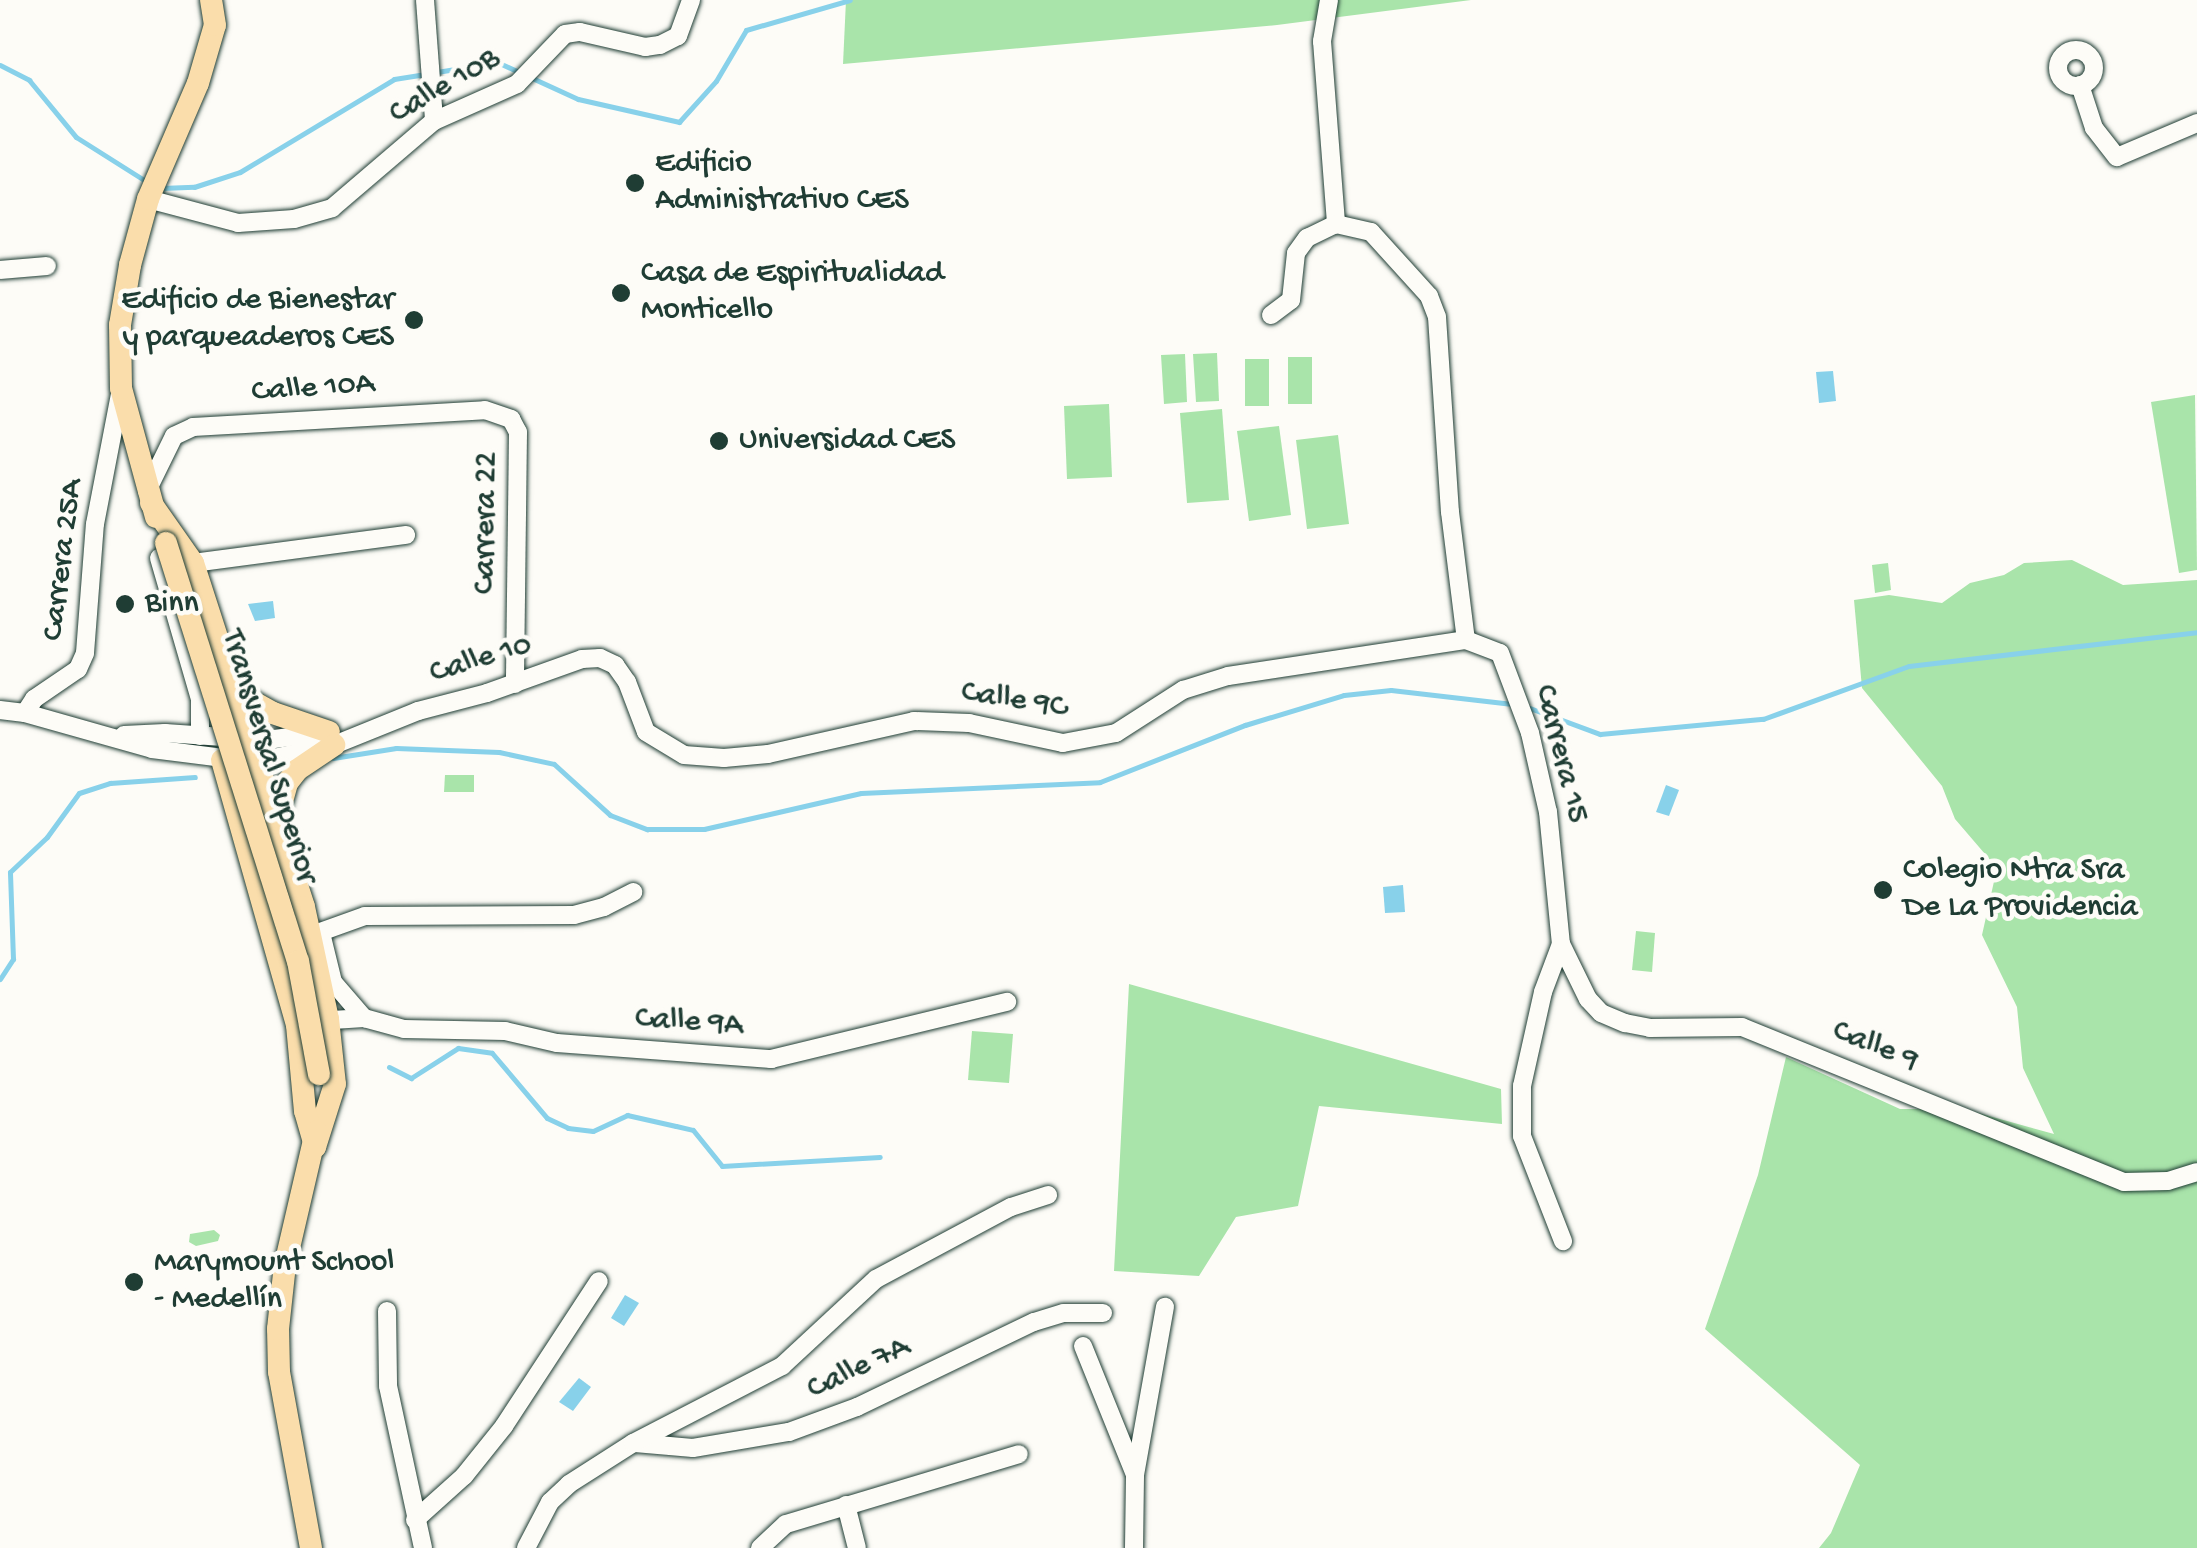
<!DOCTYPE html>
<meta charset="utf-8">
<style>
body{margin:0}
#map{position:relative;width:2197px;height:1548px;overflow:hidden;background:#fdfcf7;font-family:"Gochi Hand",sans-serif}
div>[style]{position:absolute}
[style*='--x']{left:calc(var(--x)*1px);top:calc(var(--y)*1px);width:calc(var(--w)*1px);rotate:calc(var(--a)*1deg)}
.green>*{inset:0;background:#a9e4aa}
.water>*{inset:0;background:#88d1ea}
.stream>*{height:5px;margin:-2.5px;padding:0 2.5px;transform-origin:2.5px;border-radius:2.5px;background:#88d1ea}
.roads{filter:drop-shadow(0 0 2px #1f3d34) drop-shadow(0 0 2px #1f3d34)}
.minor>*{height:18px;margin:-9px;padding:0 9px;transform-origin:9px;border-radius:9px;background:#fdfcf7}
.minor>.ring{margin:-9px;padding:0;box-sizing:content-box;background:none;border:18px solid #fdfcf7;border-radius:50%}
.major>*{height:22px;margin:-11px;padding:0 11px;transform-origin:11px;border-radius:11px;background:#faddab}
.bridges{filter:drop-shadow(0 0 2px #1f3d34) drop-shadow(0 0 2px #1f3d34)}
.major-bridge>*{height:22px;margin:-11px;padding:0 11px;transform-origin:11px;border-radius:11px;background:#faddab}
.dots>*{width:28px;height:28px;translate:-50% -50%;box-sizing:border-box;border:5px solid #fdfcf7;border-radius:50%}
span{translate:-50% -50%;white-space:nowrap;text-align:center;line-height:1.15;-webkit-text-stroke:9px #fdfcf7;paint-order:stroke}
.street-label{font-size:32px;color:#1f3d34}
.poi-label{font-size:32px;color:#1f3d34}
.left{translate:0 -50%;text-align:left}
.right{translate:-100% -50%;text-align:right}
</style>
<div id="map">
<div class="green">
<i style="clip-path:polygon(846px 0,1471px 0,1277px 25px,843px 64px)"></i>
<i style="clip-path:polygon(1217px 353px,1219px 401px,1196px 402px,1193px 354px)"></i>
<i style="clip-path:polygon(1185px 354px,1187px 402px,1164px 404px,1161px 355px)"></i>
<i style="clip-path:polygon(1288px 357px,1312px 357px,1312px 404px,1288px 404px)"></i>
<i style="clip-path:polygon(1245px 359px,1269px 359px,1269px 406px,1245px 406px)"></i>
<i style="clip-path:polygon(2195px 395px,2197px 570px,2179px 573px,2151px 402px)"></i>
<i style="clip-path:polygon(1109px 404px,1112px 477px,1067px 479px,1064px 406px)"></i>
<i style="clip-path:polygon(1222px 409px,1229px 500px,1187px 503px,1180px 413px)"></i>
<i style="clip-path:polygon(1279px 426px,1291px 515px,1249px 521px,1237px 431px)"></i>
<i style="clip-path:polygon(1338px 435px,1349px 524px,1307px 529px,1296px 440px)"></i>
<i style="clip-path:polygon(2072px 560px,2123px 585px,2197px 580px,2197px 1548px,1819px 1548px,1831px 1533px,1860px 1465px,1705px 1329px,1758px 1175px,1786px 1057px,1900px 1109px,1964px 1109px,2054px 1134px,2023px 1068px,2017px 1007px,1982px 935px,1997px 868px,1955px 819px,1942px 786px,1862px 688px,1854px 600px,1889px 595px,1942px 603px,1970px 583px,2004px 575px,2024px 563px)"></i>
<i style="clip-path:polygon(1888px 563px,1891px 590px,1875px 593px,1872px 565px)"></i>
<i style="clip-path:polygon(445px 775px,474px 775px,474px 792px,444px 792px)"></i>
<i style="clip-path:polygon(1636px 931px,1655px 933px,1652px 972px,1632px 970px)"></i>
<i style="clip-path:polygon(1129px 984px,1501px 1089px,1502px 1124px,1319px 1106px,1298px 1206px,1236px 1217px,1199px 1276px,1114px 1271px)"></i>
<i style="clip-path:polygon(972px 1031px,1013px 1034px,1009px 1083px,968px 1080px)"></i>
<i style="clip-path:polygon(214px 1230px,220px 1235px,218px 1241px,196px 1246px,189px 1242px,190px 1234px)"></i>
</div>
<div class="water">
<i style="clip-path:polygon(1833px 371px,1836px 401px,1819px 403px,1816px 372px)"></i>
<i style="clip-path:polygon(273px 601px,275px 618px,255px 621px,248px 604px)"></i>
<i style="clip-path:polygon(1666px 785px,1679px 790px,1669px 816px,1656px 812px)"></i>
<i style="clip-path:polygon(1403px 885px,1405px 912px,1385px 913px,1383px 887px)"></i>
<i style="clip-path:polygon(625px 1295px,639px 1303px,624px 1326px,611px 1318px)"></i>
<i style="clip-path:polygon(579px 1378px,591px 1387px,573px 1411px,559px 1402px)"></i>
</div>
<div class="stream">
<i style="--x:0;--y:65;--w:33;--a:27"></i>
<i style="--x:29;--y:80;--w:74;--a:50.5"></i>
<i style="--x:76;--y:137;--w:80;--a:32.3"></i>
<i style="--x:437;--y:72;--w:61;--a:-9.5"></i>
<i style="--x:497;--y:62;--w:89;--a:24.6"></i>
<i style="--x:578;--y:99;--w:104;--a:12.8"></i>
<i style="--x:679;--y:122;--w:55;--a:-47.9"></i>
<i style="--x:716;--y:81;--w:59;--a:-59.5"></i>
<i style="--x:746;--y:30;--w:108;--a:-16.1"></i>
<i style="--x:161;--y:188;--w:33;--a:-2"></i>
<i style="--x:194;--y:187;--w:48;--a:-18.1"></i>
<i style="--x:240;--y:172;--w:180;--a:-31.1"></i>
<i style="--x:394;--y:79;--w:32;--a:-9"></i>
<i style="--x:1527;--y:707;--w:78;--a:20.3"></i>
<i style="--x:1600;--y:734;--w:164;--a:-5.3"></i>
<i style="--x:1763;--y:719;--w:155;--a:-20"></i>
<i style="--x:1909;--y:666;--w:290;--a:-6.7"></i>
<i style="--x:333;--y:758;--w:64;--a:-9"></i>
<i style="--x:396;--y:748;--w:103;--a:2.2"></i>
<i style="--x:499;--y:752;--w:56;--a:12.3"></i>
<i style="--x:554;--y:764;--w:76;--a:42.3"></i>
<i style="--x:610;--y:815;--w:40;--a:21"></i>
<i style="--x:647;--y:829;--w:57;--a:0"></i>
<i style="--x:704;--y:829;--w:161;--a:-12.9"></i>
<i style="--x:861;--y:793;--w:239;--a:-2.6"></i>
<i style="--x:1100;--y:782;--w:156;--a:-21.5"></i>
<i style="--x:1245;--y:725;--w:103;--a:-16.9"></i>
<i style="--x:1344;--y:695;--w:47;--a:-6.1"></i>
<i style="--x:1391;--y:690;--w:122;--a:6.6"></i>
<i style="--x:0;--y:979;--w:24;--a:-57"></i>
<i style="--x:13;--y:959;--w:87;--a:-92"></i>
<i style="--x:10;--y:872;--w:51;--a:-43.4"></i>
<i style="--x:47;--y:837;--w:54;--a:-54"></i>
<i style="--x:79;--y:793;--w:33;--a:-18"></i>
<i style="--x:110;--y:783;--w:85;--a:-4"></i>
<i style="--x:389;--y:1067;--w:25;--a:27"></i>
<i style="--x:411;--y:1078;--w:56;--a:-32.6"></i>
<i style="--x:458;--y:1048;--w:34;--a:8"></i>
<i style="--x:492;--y:1053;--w:85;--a:49.8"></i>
<i style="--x:547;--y:1118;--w:23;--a:25"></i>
<i style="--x:568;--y:1128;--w:25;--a:7"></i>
<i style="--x:593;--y:1131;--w:38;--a:-25"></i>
<i style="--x:627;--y:1115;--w:50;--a:12.7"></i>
<i style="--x:676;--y:1126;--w:17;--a:13"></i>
<i style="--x:693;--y:1130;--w:46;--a:51.1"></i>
<i style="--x:722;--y:1166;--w:158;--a:-3.3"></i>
</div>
<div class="roads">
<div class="minor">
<i style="--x:425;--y:0;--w:121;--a:85.7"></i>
<i style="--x:1329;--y:0;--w:42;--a:99.7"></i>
<i style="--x:1322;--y:41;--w:184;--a:85.6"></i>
<i class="ring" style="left:2058px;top:50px;width:18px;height:18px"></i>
<i style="--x:2080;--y:85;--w:45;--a:72"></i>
<i style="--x:2094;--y:128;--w:37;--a:52"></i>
<i style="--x:2117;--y:157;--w:87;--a:-23"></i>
<i style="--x:148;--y:199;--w:93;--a:14.9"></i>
<i style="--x:238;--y:223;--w:56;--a:-4.1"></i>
<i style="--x:294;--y:219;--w:40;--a:-16"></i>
<i style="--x:332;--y:208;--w:134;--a:-40.5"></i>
<i style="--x:434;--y:121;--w:91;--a:-24"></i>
<i style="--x:517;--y:84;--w:69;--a:-46.2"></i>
<i style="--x:565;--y:34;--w:15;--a:-8"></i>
<i style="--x:580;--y:32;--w:67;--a:13"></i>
<i style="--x:645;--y:47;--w:15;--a:-8"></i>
<i style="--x:660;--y:45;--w:20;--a:-27"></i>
<i style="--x:678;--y:36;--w:38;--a:-70"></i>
<i style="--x:0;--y:270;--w:47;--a:-4.9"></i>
<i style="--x:1271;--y:315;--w:25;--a:-37"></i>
<i style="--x:1291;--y:300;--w:47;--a:-83.9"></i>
<i style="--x:1296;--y:253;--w:19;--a:-54"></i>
<i style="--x:1307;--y:238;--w:32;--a:-26"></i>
<i style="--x:1336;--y:224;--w:36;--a:13"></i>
<i style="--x:1371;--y:232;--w:86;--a:47.8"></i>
<i style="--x:1429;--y:296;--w:22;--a:69"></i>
<i style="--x:1437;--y:317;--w:195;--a:86.2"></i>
<i style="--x:1450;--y:512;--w:129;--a:82.9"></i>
<i style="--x:147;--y:491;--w:61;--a:-63.9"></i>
<i style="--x:174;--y:436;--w:21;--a:-25"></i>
<i style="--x:193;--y:427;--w:292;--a:-3.3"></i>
<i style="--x:485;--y:410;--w:28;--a:19"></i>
<i style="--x:511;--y:419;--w:15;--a:62"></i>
<i style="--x:518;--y:432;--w:252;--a:90.7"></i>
<i style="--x:159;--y:558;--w:147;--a:73.8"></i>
<i style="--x:200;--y:699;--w:37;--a:90"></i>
<i style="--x:193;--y:563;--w:215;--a:-7.5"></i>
<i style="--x:0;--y:710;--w:25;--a:7"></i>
<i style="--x:25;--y:713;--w:132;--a:15.8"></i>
<i style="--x:152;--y:749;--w:104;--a:7.2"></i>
<i style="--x:255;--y:762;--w:81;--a:-12.1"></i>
<i style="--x:334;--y:745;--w:91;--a:-22"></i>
<i style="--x:418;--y:711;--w:71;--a:-14.6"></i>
<i style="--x:487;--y:693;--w:101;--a:-19.7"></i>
<i style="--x:582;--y:659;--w:18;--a:-3"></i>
<i style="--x:600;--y:658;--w:17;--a:25"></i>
<i style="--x:615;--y:665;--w:21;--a:55"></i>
<i style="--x:627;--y:682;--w:53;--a:69.2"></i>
<i style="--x:646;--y:732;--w:44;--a:31.2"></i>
<i style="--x:684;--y:755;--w:40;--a:4.3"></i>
<i style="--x:724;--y:758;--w:44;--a:-5.2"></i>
<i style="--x:768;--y:754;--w:150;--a:-12.7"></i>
<i style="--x:914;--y:721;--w:55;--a:2.1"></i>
<i style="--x:969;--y:723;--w:96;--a:12"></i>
<i style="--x:1063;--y:743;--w:54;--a:-10.7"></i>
<i style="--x:1116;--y:733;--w:80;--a:-32.7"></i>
<i style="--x:1183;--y:690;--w:47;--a:-17.3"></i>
<i style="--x:1228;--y:676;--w:241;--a:-8.6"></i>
<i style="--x:1466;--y:640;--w:36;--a:21"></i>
<i style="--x:1500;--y:653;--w:85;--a:69.4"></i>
<i style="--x:1530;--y:733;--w:81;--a:77.2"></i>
<i style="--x:1548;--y:812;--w:133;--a:84.4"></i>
<i style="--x:1561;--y:944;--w:51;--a:110.6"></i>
<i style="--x:1543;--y:992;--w:96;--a:102.6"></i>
<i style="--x:1522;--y:1086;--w:50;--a:90"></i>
<i style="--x:1522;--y:1136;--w:113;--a:68.7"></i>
<i style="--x:25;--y:713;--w:17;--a:-57"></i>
<i style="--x:34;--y:699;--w:53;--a:-34.3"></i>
<i style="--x:78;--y:669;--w:17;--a:-66"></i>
<i style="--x:85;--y:653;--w:129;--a:-85.6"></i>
<i style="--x:95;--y:524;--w:137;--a:-79.1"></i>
<i style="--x:124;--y:735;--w:41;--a:-2.8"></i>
<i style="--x:165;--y:733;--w:102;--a:3.9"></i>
<i style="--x:267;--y:740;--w:61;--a:-7.6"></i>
<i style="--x:321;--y:933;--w:50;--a:76.2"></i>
<i style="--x:333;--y:982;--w:48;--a:49.3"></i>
<i style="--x:298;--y:940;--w:71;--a:-19.7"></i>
<i style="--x:365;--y:916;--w:209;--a:-0.3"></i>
<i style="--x:574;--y:915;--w:31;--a:-15"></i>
<i style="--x:604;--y:907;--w:33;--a:-27"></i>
<i style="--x:1561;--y:944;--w:61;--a:63.9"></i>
<i style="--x:1588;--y:999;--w:19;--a:47"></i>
<i style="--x:1601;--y:1013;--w:26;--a:23"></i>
<i style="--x:1625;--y:1023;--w:25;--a:11"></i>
<i style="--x:1650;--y:1028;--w:92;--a:-0.6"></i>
<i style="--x:1742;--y:1027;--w:412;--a:22.1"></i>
<i style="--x:2124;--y:1182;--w:44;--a:-1.3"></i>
<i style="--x:2168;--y:1181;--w:30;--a:-17"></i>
<i style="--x:317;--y:1021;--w:47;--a:-3.7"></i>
<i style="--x:364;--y:1018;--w:41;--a:15.4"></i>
<i style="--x:404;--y:1029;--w:101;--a:1.1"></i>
<i style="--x:505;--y:1031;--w:53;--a:13"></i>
<i style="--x:557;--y:1043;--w:215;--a:4.3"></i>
<i style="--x:771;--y:1059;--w:243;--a:-13.6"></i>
<i style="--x:387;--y:1311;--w:75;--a:89.2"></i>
<i style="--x:388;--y:1386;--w:166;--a:77.8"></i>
<i style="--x:1083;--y:1346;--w:139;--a:68"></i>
<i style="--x:635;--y:1443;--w:58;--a:4.9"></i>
<i style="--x:693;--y:1448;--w:97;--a:-9.5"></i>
<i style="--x:789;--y:1432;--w:72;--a:-20.2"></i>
<i style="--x:857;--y:1407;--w:196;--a:-25.7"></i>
<i style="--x:1034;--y:1322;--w:31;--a:-17"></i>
<i style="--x:1064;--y:1313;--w:39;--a:0"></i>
<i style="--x:846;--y:1505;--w:44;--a:75.7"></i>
<i style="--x:415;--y:1520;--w:66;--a:-41.9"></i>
<i style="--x:464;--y:1476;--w:64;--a:-51.3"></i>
<i style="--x:504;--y:1426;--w:173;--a:-56.8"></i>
<i style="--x:526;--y:1548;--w:52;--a:-62.4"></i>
<i style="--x:550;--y:1502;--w:26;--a:-43"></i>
<i style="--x:569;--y:1484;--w:76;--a:-32.6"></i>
<i style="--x:633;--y:1443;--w:168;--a:-27.3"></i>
<i style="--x:782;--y:1366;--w:128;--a:-42.8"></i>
<i style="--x:876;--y:1279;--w:153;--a:-28.1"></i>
<i style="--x:1011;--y:1207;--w:39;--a:-18"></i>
<i style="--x:760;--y:1548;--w:35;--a:-43"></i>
<i style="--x:786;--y:1524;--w:243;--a:-16.7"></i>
<i style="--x:1134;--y:1548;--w:73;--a:-89.2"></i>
<i style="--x:1135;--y:1475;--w:171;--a:-79.9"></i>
</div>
<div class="major">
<i style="--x:151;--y:503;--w:73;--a:55"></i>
<i style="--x:193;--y:563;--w:361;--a:72.1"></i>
<i style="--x:304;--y:907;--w:115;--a:77.9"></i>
<i style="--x:328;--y:1019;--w:65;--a:83.9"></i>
<i style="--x:335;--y:1084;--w:66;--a:107.6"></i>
<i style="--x:156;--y:517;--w:134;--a:-105.2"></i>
<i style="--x:121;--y:388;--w:63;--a:-90.9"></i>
<i style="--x:120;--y:325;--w:61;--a:-80.5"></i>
<i style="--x:130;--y:265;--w:68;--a:-74.7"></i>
<i style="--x:148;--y:199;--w:126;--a:-66.7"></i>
<i style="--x:198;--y:83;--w:60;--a:-73.7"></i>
<i style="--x:215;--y:25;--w:25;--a:-99"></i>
<i style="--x:230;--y:689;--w:49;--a:29.2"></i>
<i style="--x:273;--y:713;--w:59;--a:18.7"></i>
<i style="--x:222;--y:760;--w:275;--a:74.2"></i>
<i style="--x:297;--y:1025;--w:86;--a:84.7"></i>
<i style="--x:305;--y:1111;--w:37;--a:74"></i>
<i style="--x:276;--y:823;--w:41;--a:-74.6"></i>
<i style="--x:287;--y:783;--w:16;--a:-52"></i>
<i style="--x:297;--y:770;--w:45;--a:-34"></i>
<i style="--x:311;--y:1548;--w:179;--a:-100.3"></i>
<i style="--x:279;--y:1372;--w:43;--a:-91.3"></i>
<i style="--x:278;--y:1329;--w:64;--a:-83.8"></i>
<i style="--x:285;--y:1265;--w:137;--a:-76.9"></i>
</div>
</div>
<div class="bridges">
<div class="major-bridge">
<i style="--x:166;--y:543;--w:438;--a:72.5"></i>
<i style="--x:298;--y:961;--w:115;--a:79.5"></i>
</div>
</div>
<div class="dots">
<i style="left:635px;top:183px;background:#1f3d34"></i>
<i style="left:621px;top:293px;background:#1f3d34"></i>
<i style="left:414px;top:320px;background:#1f3d34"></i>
<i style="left:719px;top:441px;background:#1f3d34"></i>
<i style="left:125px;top:604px;background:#1f3d34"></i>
<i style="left:1883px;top:890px;background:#1f3d34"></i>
<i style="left:134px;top:1282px;background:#1f3d34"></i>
</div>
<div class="street-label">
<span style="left:445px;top:87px;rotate:-30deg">Calle 10B</span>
<span style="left:313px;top:389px;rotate:-4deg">Calle 10A</span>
<span style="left:487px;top:523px;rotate:-89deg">Carrera 22</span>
<span style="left:64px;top:560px;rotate:-83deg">Carrera 25A</span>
<span style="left:481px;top:660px;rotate:-17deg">Calle 10</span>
<span style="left:1014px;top:701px;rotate:9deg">Calle 9C</span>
<span style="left:1560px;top:754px;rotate:76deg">Carrera 15</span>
<span style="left:268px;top:757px;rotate:73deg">Transversal Superior</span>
<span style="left:689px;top:1023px;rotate:4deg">Calle 9A</span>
<span style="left:1875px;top:1047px;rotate:22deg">Calle 9</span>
<span style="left:859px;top:1369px;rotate:-25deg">Calle 7A</span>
</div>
<div class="poi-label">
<span class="left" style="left:655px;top:183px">Edificio<br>Administrativo CES</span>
<span class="left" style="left:641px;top:293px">Casa de Espiritualidad<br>Monticello</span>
<span class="right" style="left:394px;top:320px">Edificio de Bienestar<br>y parqueaderos CES</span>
<span class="left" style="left:739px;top:441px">Universidad CES</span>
<span class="left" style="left:145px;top:604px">Binn</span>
<span class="left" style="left:1903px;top:890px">Colegio Ntra Sra<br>De La Providencia</span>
<span class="left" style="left:154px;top:1282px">Marymount School<br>- Medellín</span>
</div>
</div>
